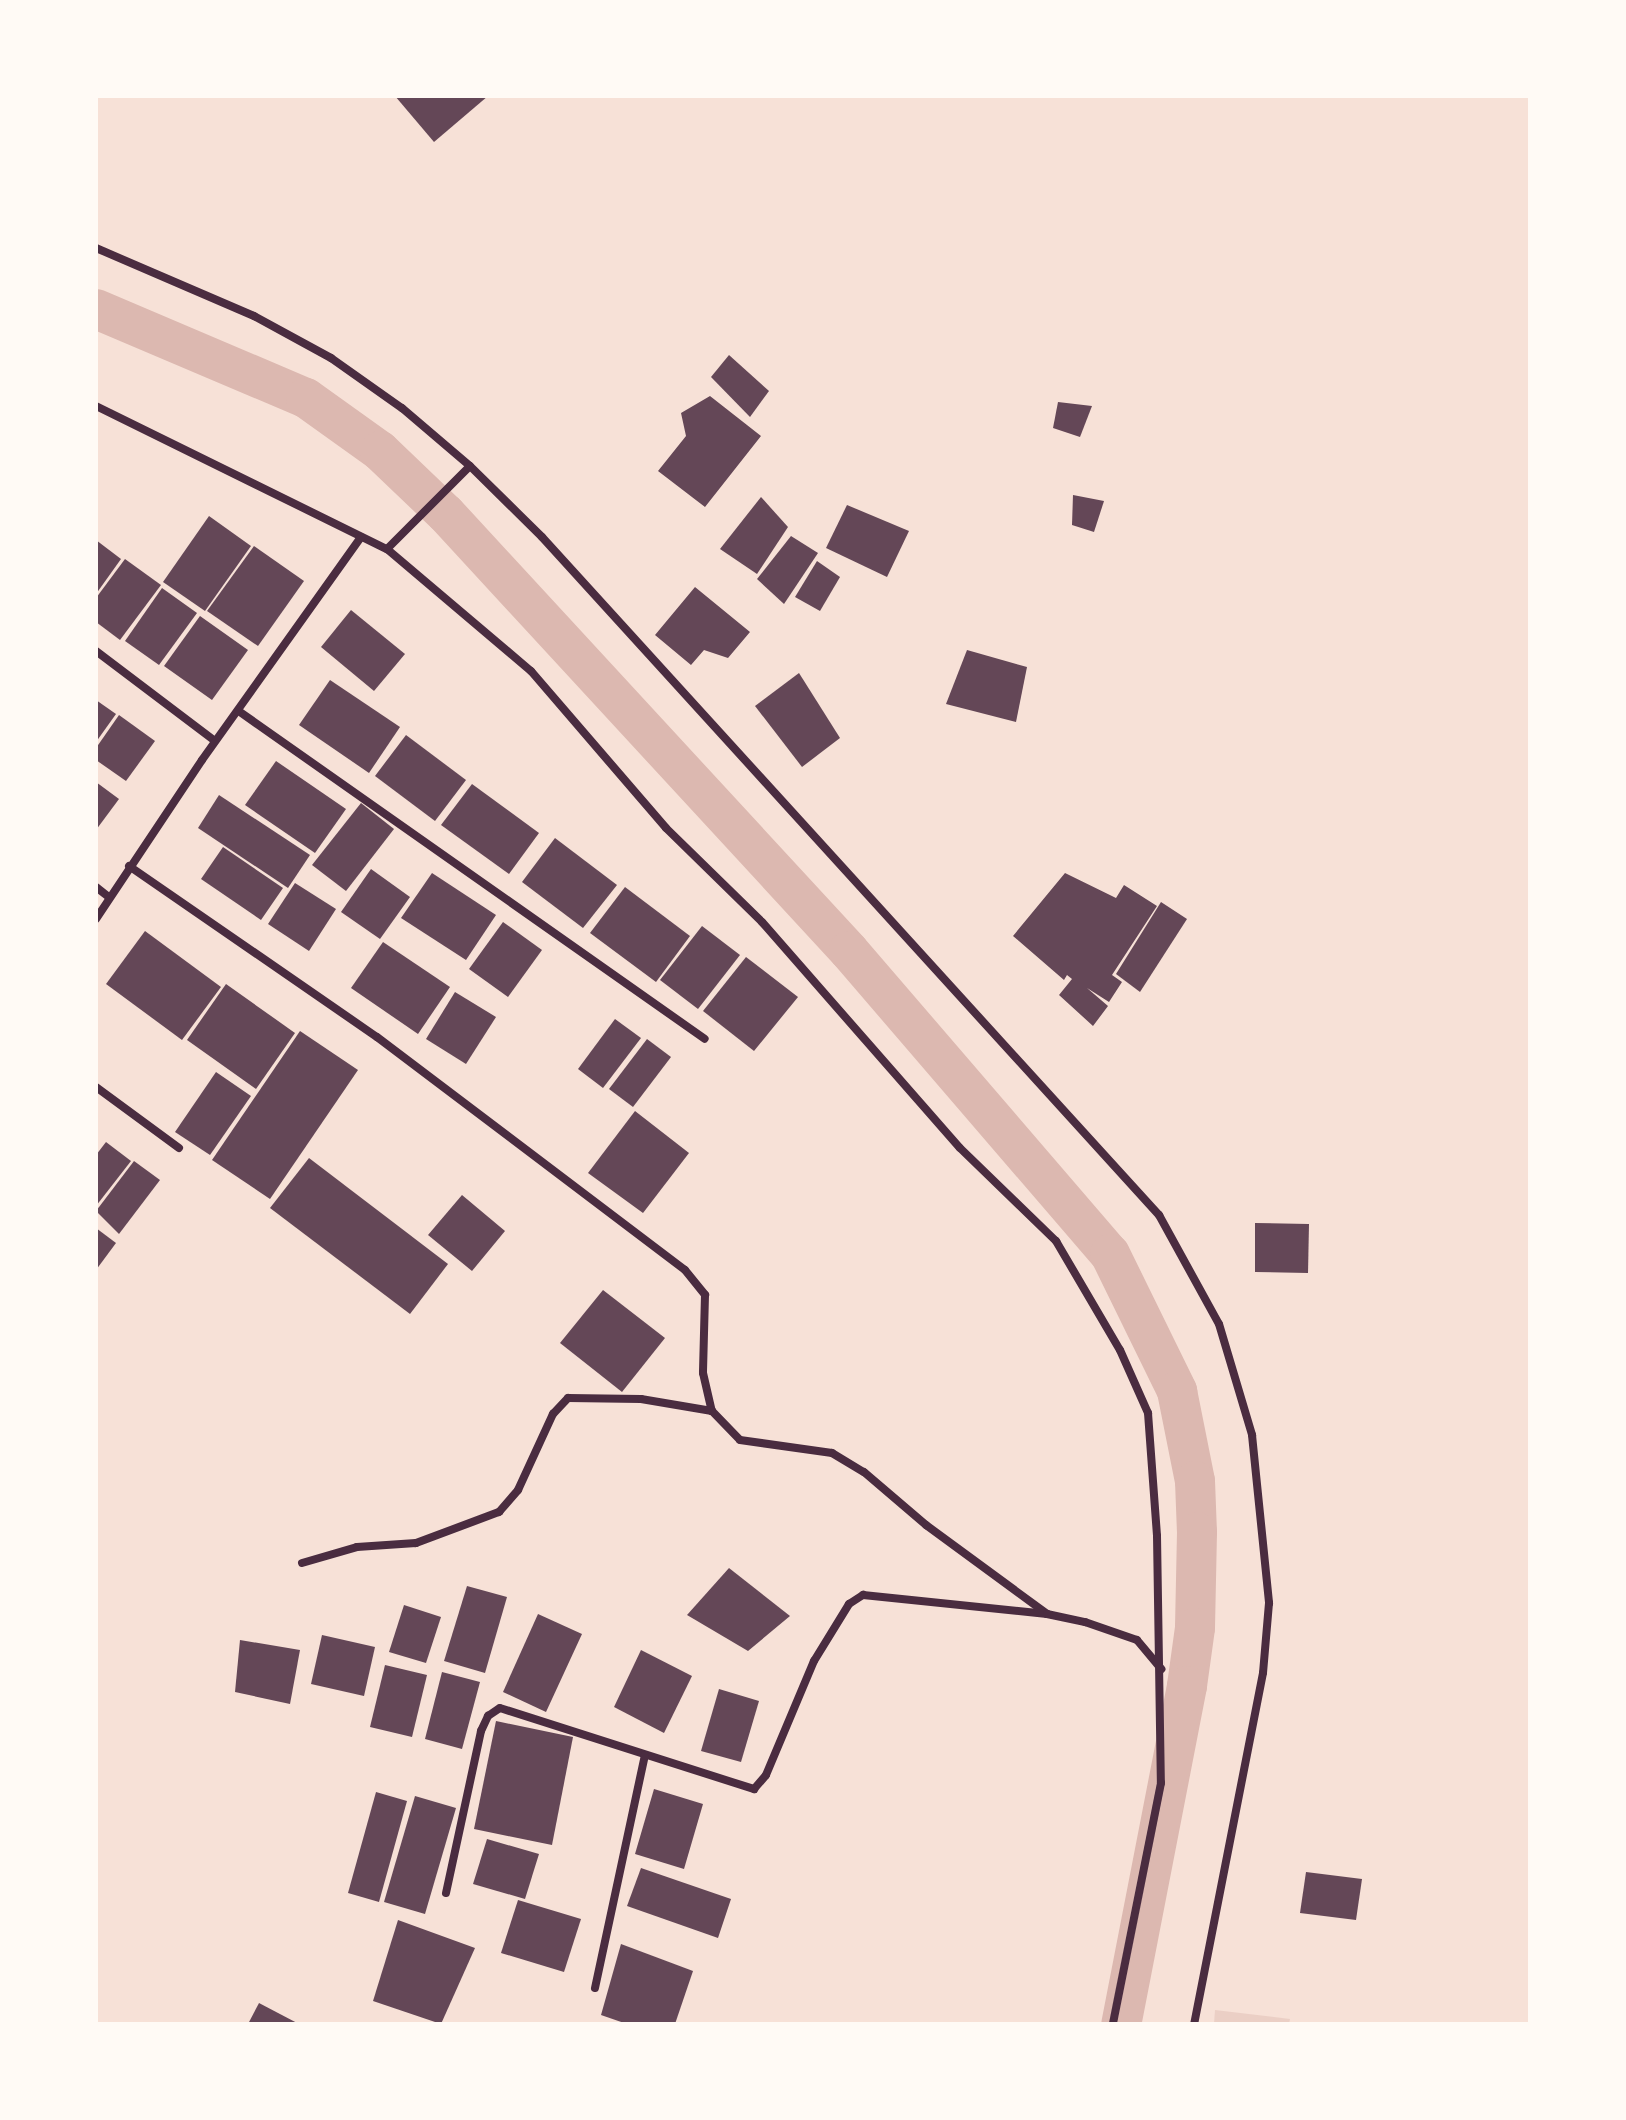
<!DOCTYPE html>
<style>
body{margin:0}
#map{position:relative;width:1626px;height:2120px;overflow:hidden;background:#f7e1d7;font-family:"Work Sans",sans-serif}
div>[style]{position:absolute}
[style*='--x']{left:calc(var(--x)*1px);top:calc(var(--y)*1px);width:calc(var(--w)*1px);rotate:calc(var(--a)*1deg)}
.green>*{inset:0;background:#ebcfc5}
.canal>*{height:40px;margin:-20px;padding:0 20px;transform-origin:20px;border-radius:20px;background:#dcb8b0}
.building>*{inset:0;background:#644757}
.minor>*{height:8px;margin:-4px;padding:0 4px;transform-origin:4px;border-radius:4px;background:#4a2c40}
span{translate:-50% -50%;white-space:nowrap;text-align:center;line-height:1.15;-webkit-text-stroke:7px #fffaf5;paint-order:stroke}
.frame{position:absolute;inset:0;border:98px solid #fffaf5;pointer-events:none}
</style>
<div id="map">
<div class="green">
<i style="clip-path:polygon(1215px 2010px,1290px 2019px,1289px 2024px,1214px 2024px)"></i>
</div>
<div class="canal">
<i style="--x:96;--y:309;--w:228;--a:23"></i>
<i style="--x:306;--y:398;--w:91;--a:35.6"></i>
<i style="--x:380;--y:451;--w:91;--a:43.7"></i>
<i style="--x:446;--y:514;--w:594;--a:47.32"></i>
<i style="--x:849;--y:951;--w:400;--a:49.3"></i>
<i style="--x:1110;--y:1254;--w:153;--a:63.9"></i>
<i style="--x:1177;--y:1391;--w:92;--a:78.7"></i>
<i style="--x:1195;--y:1481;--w:51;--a:87.8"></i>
<i style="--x:1197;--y:1532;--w:96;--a:91.2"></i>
<i style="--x:1195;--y:1628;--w:59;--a:97.9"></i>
<i style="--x:1187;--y:1686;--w:344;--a:101"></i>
</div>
<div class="building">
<i style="clip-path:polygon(395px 96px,488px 96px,434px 142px)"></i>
<i style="clip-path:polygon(729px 355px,769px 391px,750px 417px,711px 377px)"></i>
<i style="clip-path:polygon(710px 396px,761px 436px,705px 507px,658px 471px,686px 436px,681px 413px)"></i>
<i style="clip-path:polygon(1058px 402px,1092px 406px,1080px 437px,1053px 428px)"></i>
<i style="clip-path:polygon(1073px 495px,1104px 501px,1094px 532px,1072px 525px)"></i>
<i style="clip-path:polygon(761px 497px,788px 527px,757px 574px,720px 549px)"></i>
<i style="clip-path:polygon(847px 505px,909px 531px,887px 577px,826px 548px)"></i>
<i style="clip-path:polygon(209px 516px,251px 546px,205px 611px,163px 582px)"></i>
<i style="clip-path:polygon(791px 536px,818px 553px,784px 604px,757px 579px)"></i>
<i style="clip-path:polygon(96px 540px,121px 559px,96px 594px)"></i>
<i style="clip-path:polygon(254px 546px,304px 581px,258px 646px,207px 611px)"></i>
<i style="clip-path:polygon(125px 559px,161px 585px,120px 640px,96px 622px,96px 598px)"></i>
<i style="clip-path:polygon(817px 561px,840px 577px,820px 611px,795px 597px)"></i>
<i style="clip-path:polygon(695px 587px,750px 632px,728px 658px,704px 650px,691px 665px,655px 635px)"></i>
<i style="clip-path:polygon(162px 588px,197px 613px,159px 665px,125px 641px)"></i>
<i style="clip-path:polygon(351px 610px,405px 654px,374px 691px,321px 647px)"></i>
<i style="clip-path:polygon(200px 616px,248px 650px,212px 700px,164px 666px)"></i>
<i style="clip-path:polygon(967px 650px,1027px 667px,1016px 722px,946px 704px)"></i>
<i style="clip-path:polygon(799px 673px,840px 738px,802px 767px,755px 706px)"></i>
<i style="clip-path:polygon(330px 680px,400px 727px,369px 773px,299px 725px)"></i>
<i style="clip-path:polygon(96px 700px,116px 714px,96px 742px)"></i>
<i style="clip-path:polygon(119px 715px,155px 741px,126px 781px,96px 760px,96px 748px)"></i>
<i style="clip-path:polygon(406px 735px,466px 780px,435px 821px,375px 776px)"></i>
<i style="clip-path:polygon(276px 761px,346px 809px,315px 853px,245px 805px)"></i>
<i style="clip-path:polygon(96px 782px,119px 799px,96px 830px)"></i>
<i style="clip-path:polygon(472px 784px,539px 833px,509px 874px,441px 825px)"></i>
<i style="clip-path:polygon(219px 795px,310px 855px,288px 888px,198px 828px)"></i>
<i style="clip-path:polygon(361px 803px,394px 829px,346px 891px,312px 865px)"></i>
<i style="clip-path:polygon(555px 838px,617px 885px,583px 928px,522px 882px)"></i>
<i style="clip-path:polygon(223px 847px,283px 888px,261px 920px,201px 879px)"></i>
<i style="clip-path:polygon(371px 869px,410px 897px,380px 939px,341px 912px)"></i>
<i style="clip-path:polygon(432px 873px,496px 915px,466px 960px,401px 918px)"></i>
<i style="clip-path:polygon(1065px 873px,1116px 898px,1124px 885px,1157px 906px,1112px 975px,1122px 982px,1109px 1002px,1087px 988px,1108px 1006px,1093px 1026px,1059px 995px,1072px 979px,1067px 975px,1064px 980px,1013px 936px)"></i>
<i style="clip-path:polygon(295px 883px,336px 909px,309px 951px,268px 924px)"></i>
<i style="clip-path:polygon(625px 887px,690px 936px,656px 982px,590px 933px)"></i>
<i style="clip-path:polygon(1161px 902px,1187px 919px,1140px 992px,1116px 974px)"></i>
<i style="clip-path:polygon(503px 922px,542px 950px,508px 997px,469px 969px)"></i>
<i style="clip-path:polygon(702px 926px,740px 955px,698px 1009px,660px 980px)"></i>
<i style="clip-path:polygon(145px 931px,221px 987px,182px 1040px,106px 984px)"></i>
<i style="clip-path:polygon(383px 942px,450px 987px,418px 1034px,351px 988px)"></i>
<i style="clip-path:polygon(746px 957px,798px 997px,754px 1051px,703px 1011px)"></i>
<i style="clip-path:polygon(226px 984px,295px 1033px,256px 1089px,187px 1040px)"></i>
<i style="clip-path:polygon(455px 992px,496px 1017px,466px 1064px,426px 1039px)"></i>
<i style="clip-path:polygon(615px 1019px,641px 1038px,603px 1088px,578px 1069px)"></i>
<i style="clip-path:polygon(300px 1031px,358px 1070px,270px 1199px,212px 1160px)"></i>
<i style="clip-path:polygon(647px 1039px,671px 1057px,633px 1107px,609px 1089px)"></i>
<i style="clip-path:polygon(216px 1072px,251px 1096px,210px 1155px,175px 1132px)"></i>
<i style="clip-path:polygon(635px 1111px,689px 1153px,643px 1213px,588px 1173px)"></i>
<i style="clip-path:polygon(106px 1142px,131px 1161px,96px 1206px,96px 1155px)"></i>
<i style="clip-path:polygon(309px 1158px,448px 1264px,410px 1314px,270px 1208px)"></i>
<i style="clip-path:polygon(134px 1161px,160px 1180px,119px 1234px,96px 1211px)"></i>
<i style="clip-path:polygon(462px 1195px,505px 1231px,472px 1271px,428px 1235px)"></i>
<i style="clip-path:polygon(1255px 1223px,1309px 1224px,1308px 1273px,1255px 1272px)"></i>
<i style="clip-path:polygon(96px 1228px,116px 1243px,96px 1270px)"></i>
<i style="clip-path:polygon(603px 1290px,665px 1338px,622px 1392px,560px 1343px)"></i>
<i style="clip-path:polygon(729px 1568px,790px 1616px,748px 1651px,687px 1615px)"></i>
<i style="clip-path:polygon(467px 1586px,507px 1597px,485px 1673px,444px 1661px)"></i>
<i style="clip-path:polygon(404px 1605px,441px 1617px,426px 1663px,389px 1652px)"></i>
<i style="clip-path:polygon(538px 1614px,582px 1634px,546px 1712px,503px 1692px)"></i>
<i style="clip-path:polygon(322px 1635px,375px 1647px,364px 1696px,311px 1684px)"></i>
<i style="clip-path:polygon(240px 1640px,300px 1650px,290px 1704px,235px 1692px)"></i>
<i style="clip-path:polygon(641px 1650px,692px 1676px,664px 1733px,614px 1707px)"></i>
<i style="clip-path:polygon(385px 1665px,427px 1675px,412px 1737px,370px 1727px)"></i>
<i style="clip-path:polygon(442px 1672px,480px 1682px,462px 1749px,425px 1739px)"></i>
<i style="clip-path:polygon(719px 1689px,759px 1701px,741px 1762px,701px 1751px)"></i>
<i style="clip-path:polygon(496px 1721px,573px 1737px,552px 1845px,474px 1829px)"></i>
<i style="clip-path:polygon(654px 1789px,703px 1804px,684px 1869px,635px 1854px)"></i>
<i style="clip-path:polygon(376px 1792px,407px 1801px,379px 1902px,348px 1893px)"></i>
<i style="clip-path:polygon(415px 1796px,456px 1808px,425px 1914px,384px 1902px)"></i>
<i style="clip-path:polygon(487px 1839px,539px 1854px,525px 1899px,473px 1884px)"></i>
<i style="clip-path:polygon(641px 1868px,731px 1899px,718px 1938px,627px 1906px)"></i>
<i style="clip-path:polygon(1306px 1872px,1362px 1879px,1356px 1920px,1300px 1913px)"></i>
<i style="clip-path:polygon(518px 1900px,581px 1919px,564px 1972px,501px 1953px)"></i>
<i style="clip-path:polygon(398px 1920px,475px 1948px,441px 2024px,373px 2001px)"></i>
<i style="clip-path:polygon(621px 1944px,693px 1971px,675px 2024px,627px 2024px,601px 2015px)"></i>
<i style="clip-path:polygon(259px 2003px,299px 2024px,248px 2024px)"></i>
</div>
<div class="minor">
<i style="--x:96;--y:248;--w:172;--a:23.3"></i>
<i style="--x:254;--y:316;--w:88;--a:28.6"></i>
<i style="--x:331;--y:358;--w:87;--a:35.2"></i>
<i style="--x:402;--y:408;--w:89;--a:40.5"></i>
<i style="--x:470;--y:466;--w:101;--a:44.6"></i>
<i style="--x:542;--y:537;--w:917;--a:47.7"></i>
<i style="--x:1159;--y:1215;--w:124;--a:61.2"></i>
<i style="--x:1219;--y:1324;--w:116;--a:73.4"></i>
<i style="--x:1252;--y:1435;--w:169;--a:84.2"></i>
<i style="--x:1269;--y:1603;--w:70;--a:94.9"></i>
<i style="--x:1263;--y:1673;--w:358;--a:101.1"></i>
<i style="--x:96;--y:406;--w:324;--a:26.2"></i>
<i style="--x:387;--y:549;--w:189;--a:40.3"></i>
<i style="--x:531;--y:671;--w:207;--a:49.3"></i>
<i style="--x:666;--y:828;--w:134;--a:44.4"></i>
<i style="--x:762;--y:922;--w:300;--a:48.8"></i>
<i style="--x:960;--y:1148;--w:134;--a:44.1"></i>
<i style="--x:1056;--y:1241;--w:126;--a:59.6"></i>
<i style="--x:1120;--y:1350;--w:69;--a:66"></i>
<i style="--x:1148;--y:1413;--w:123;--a:85.8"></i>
<i style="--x:1157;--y:1536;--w:247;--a:89.1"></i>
<i style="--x:1161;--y:1783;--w:246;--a:101.3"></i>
<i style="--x:387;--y:549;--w:117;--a:-45"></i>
<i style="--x:96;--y:651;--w:149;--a:37.1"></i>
<i style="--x:240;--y:712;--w:568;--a:35.12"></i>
<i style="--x:129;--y:866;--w:301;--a:34.6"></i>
<i style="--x:377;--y:1037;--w:386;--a:37.1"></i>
<i style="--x:685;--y:1270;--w:32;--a:51"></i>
<i style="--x:705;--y:1295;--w:78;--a:91.5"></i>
<i style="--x:703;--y:1373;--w:39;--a:77"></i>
<i style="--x:712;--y:1411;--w:40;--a:46"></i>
<i style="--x:740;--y:1440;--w:93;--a:8"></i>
<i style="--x:832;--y:1453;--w:37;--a:31"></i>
<i style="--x:864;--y:1472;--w:82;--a:40.5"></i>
<i style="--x:926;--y:1525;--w:150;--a:36.3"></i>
<i style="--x:96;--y:887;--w:16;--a:38"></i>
<i style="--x:96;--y:919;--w:191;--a:-56.3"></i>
<i style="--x:202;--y:760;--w:274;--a:-54.5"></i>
<i style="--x:96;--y:1087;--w:103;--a:36.3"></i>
<i style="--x:302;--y:1563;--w:57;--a:-16.2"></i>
<i style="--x:357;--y:1547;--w:59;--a:-3.9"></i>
<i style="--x:416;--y:1543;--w:89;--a:-20.5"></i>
<i style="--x:499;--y:1512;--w:29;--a:-49"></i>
<i style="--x:518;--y:1490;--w:84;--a:-65.3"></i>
<i style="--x:553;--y:1414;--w:22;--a:-47"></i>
<i style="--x:568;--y:1398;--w:73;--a:0.8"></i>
<i style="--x:641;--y:1399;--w:72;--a:9.6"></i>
<i style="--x:446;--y:1893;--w:166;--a:-77.8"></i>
<i style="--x:481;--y:1731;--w:17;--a:-65"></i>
<i style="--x:488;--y:1716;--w:14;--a:-34"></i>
<i style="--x:500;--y:1708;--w:267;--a:17.7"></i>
<i style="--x:754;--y:1789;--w:18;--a:-49"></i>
<i style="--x:766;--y:1775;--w:124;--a:-67.2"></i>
<i style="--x:814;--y:1661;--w:67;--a:-58.4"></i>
<i style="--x:849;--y:1604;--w:17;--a:-33"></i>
<i style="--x:863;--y:1595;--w:185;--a:5.9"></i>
<i style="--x:1047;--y:1614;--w:39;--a:12"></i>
<i style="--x:1085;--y:1622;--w:55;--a:19.1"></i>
<i style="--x:1137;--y:1640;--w:38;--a:50"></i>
<i style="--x:595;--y:1988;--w:238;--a:-77.9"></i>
</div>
<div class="frame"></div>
</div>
